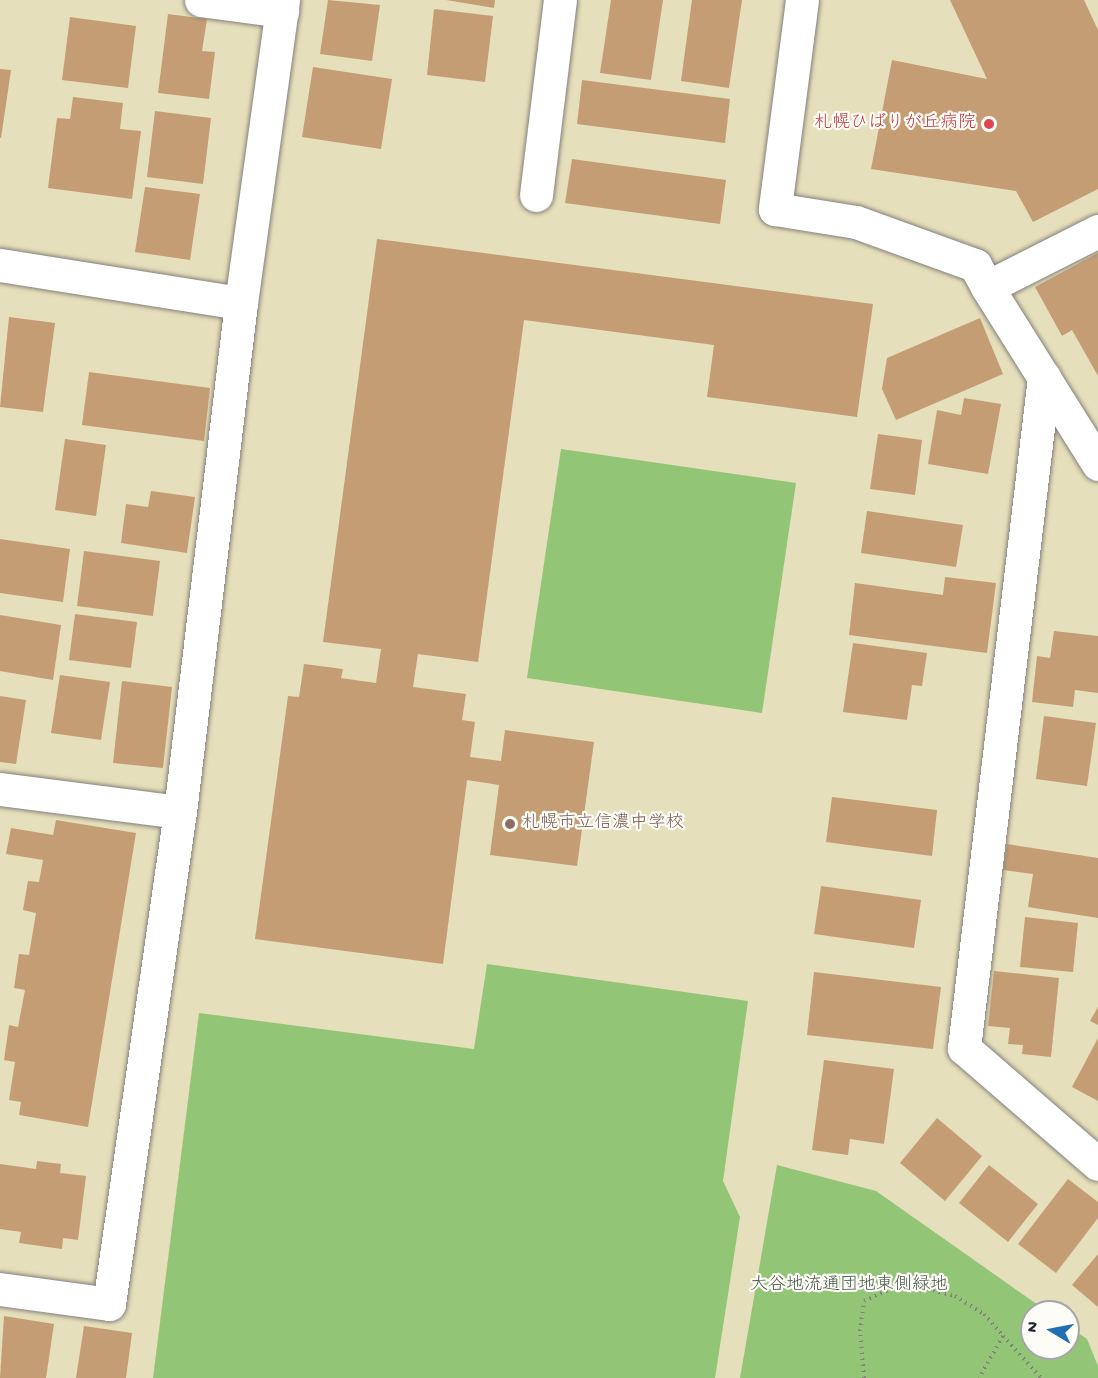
<!DOCTYPE html>
<meta charset="utf-8">
<style>
body{margin:0}
#map{position:relative;width:1098px;height:1378px;overflow:hidden;background:#e6dfbb;font-family:"Gochi Hand","Klee One",sans-serif}
div>[style]{position:absolute}
[style*='--x']{left:calc(var(--x)*1px);top:calc(var(--y)*1px);width:calc(var(--w)*1px);rotate:calc(var(--a)*1deg)}
.green>*{inset:0;background:#93c576}
.building>*{inset:0;background:#c59d75}
.path>*{height:4px;margin-top:-2px;transform-origin:0;background:repeating-linear-gradient(90deg,#84807b 0 1.5px,transparent 0 6px)}
.roads{filter:drop-shadow(0 0 2px #84807b) drop-shadow(0 0 2px #84807b)}
.minor>*{height:33px;margin:-16.5px;padding:0 16.5px;transform-origin:16.5px;border-radius:16.5px;background:#fff}
.dots>*{width:16px;height:16px;translate:-50% -50%;box-sizing:border-box;border:3px solid #fdfcf7;border-radius:50%}
span{translate:-50% -50%;white-space:nowrap;text-align:center;line-height:1.15;-webkit-text-stroke:4.5px #fdfcf7;paint-order:stroke}
.health-label{font-size:18px;color:#be3a42}
.right{translate:-100% -50%;text-align:right}
.education-label{font-size:18px;color:#785e54}
.left{translate:0 -50%;text-align:left}
.park-label{font-size:18px;color:#4a5b50}
.north{position:absolute;left:1020px;top:1300px;width:60px;height:60px;box-sizing:border-box;background:#fdfcf7;border:2px solid #a5a5ac;border-radius:50%;rotate:280deg;font-size:16px;font-weight:700;line-height:24px;text-align:center;color:#22223b}
.north::after{content:'';display:block;margin:auto;width:21px;height:27px;background:#1f6fb2;clip-path:polygon(50% 0,100% 100%,50% 72%,0 100%)}
</style>
<div id="map">
<div class="green">
<i style="clip-path:polygon(561px 449px,796px 483px,762px 713px,527px 678px)"></i>
<i style="clip-path:polygon(487px 964px,748px 1001px,723px 1181px,740px 1217px,715px 1378px,153px 1378px,199px 1013px,474px 1049px)"></i>
<i style="clip-path:polygon(777px 1165px,876px 1191px,1048px 1312px,1032px 1312px,1032px 1348px,1068px 1348px,1068px 1326px,1087px 1339px,1098px 1366px,1098px 1378px,740px 1378px)"></i>
</div>
<div class="building">
<i style="clip-path:polygon(328px 0,380px 5px,372px 61px,320px 54px)"></i>
<i style="clip-path:polygon(446px 0,495px 0,494px 8px)"></i>
<i style="clip-path:polygon(611px 0,663px 0,651px 80px,600px 73px)"></i>
<i style="clip-path:polygon(692px 0,742px 0,729px 88px,681px 81px)"></i>
<i style="clip-path:polygon(950px 0,1084px 0,1098px 30px,1098px 189px,1033px 222px,1016px 191px,871px 169px,892px 60px,987px 79px)"></i>
<i style="clip-path:polygon(434px 9px,493px 16px,485px 82px,427px 75px)"></i>
<i style="clip-path:polygon(168px 14px,207px 19px,202px 51px,215px 52px,209px 99px,158px 93px)"></i>
<i style="clip-path:polygon(70px 17px,136px 26px,128px 88px,62px 80px)"></i>
<i style="clip-path:polygon(313px 67px,392px 79px,381px 149px,302px 137px)"></i>
<i style="clip-path:polygon(0 69px,11px 70px,1px 138px,0 138px)"></i>
<i style="clip-path:polygon(582px 80px,730px 99px,725px 143px,577px 124px)"></i>
<i style="clip-path:polygon(73px 97px,123px 103px,120px 129px,141px 131px,132px 199px,48px 188px,57px 118px,70px 119px)"></i>
<i style="clip-path:polygon(155px 111px,211px 118px,203px 184px,147px 177px)"></i>
<i style="clip-path:polygon(572px 159px,726px 180px,720px 224px,565px 203px)"></i>
<i style="clip-path:polygon(145px 187px,200px 194px,190px 260px,135px 252px)"></i>
<i style="clip-path:polygon(377px 239px,873px 304px,857px 417px,707px 397px,714px 345px,524px 320px,478px 662px,418px 654px,413px 687px,466px 694px,462px 720px,475px 722px,470px 757px,501px 761px,505px 730px,594px 742px,577px 866px,490px 855px,499px 785px,467px 780px,443px 964px,255px 939px,288px 696px,299px 697px,304px 664px,343px 669px,341px 678px,376px 683px,381px 649px,323px 642px)"></i>
<i style="clip-path:polygon(1098px 253px,1098px 376px,1072px 330px,1062px 336px,1035px 287px)"></i>
<i style="clip-path:polygon(9px 317px,55px 323px,43px 412px,0 407px)"></i>
<i style="clip-path:polygon(980px 318px,1003px 374px,896px 420px,882px 389px,887px 358px)"></i>
<i style="clip-path:polygon(89px 372px,210px 388px,204px 441px,82px 425px)"></i>
<i style="clip-path:polygon(964px 398px,1001px 404px,988px 474px,928px 464px,937px 410px,961px 415px)"></i>
<i style="clip-path:polygon(878px 434px,922px 440px,915px 495px,870px 489px)"></i>
<i style="clip-path:polygon(65px 439px,106px 445px,96px 516px,55px 510px)"></i>
<i style="clip-path:polygon(151px 491px,195px 497px,187px 553px,121px 543px,126px 504px,148px 507px)"></i>
<i style="clip-path:polygon(867px 511px,963px 525px,956px 567px,861px 553px)"></i>
<i style="clip-path:polygon(0 539px,70px 549px,63px 602px,0 593px)"></i>
<i style="clip-path:polygon(84px 551px,160px 561px,153px 616px,77px 606px)"></i>
<i style="clip-path:polygon(945px 577px,996px 583px,987px 653px,849px 635px,855px 583px,943px 595px)"></i>
<i style="clip-path:polygon(75px 614px,137px 622px,131px 668px,69px 660px)"></i>
<i style="clip-path:polygon(0 615px,61px 625px,53px 680px,0 671px)"></i>
<i style="clip-path:polygon(1054px 631px,1098px 636px,1098px 693px,1075px 690px,1073px 707px,1032px 702px,1037px 656px,1050px 658px)"></i>
<i style="clip-path:polygon(853px 643px,927px 653px,922px 686px,912px 685px,907px 720px,843px 712px)"></i>
<i style="clip-path:polygon(60px 675px,110px 682px,101px 740px,51px 733px)"></i>
<i style="clip-path:polygon(122px 681px,172px 687px,163px 768px,113px 763px)"></i>
<i style="clip-path:polygon(0 696px,26px 700px,16px 764px,0 762px)"></i>
<i style="clip-path:polygon(1044px 716px,1096px 723px,1087px 786px,1036px 779px)"></i>
<i style="clip-path:polygon(832px 797px,937px 810px,932px 856px,826px 842px)"></i>
<i style="clip-path:polygon(56px 820px,136px 833px,88px 1127px,19px 1115px,21px 1102px,9px 1100px,15px 1062px,4px 1060px,9px 1025px,18px 1027px,25px 990px,14px 988px,19px 954px,29px 955px,36px 913px,23px 910px,28px 881px,39px 882px,43px 860px,6px 854px,11px 828px,53px 835px)"></i>
<i style="clip-path:polygon(1007px 844px,1098px 858px,1098px 918px,1028px 907px,1033px 874px,1003px 870px)"></i>
<i style="clip-path:polygon(821px 886px,921px 900px,914px 948px,814px 934px)"></i>
<i style="clip-path:polygon(1025px 917px,1078px 923px,1073px 972px,1020px 967px)"></i>
<i style="clip-path:polygon(994px 971px,1059px 978px,1051px 1057px,1022px 1054px,1023px 1045px,1008px 1044px,1010px 1028px,988px 1026px)"></i>
<i style="clip-path:polygon(814px 972px,941px 987px,933px 1049px,807px 1035px)"></i>
<i style="clip-path:polygon(1098px 1007px,1098px 1025px,1090px 1021px)"></i>
<i style="clip-path:polygon(1098px 1038px,1098px 1101px,1072px 1087px)"></i>
<i style="clip-path:polygon(824px 1060px,894px 1069px,884px 1144px,850px 1139px,848px 1155px,812px 1150px)"></i>
<i style="clip-path:polygon(937px 1118px,982px 1156px,945px 1201px,900px 1163px)"></i>
<i style="clip-path:polygon(37px 1161px,61px 1164px,60px 1173px,86px 1176px,78px 1240px,63px 1238px,62px 1249px,19px 1243px,21px 1232px,0 1229px,0 1164px,36px 1169px)"></i>
<i style="clip-path:polygon(989px 1165px,1038px 1204px,1008px 1242px,959px 1203px)"></i>
<i style="clip-path:polygon(1068px 1179px,1098px 1202px,1098px 1218px,1056px 1273px,1018px 1244px)"></i>
<i style="clip-path:polygon(1098px 1254px,1098px 1307px,1072px 1285px)"></i>
<i style="clip-path:polygon(4px 1316px,54px 1324px,46px 1378px,0 1378px)"></i>
<i style="clip-path:polygon(84px 1326px,132px 1333px,126px 1378px,76px 1378px)"></i>
</div>
<div class="path">
<i style="--x:1003;--y:1336;--w:57;--a:47.9"></i>
<i style="--x:864;--y:1378;--w:47;--a:-94.9"></i>
<i style="--x:860;--y:1331;--w:30;--a:-82"></i>
<i style="--x:864;--y:1301;--w:44;--a:-24.2"></i>
<i style="--x:904;--y:1283;--w:53;--a:14.3"></i>
<i style="--x:955;--y:1296;--w:34;--a:32"></i>
<i style="--x:984;--y:1314;--w:29;--a:49"></i>
<i style="--x:1003;--y:1336;--w:48;--a:119.7"></i>
</div>
<div class="roads">
<div class="minor">
<i style="--x:201;--y:0;--w:82;--a:7.7"></i>
<i style="--x:802;--y:0;--w:211;--a:97.4"></i>
<i style="--x:775;--y:209;--w:82;--a:9.1"></i>
<i style="--x:856;--y:222;--w:127;--a:19.9"></i>
<i style="--x:975;--y:265;--w:25;--a:61"></i>
<i style="--x:536;--y:195;--w:196;--a:-83"></i>
<i style="--x:1098;--y:231;--w:124;--a:153.2"></i>
<i style="--x:987;--y:287;--w:209;--a:57.9"></i>
<i style="--x:0;--y:265;--w:244;--a:9"></i>
<i style="--x:1044;--y:377;--w:676;--a:96.8"></i>
<i style="--x:964;--y:1048;--w:177;--a:40.9"></i>
<i style="--x:0;--y:789;--w:181;--a:7.3"></i>
<i style="--x:0;--y:1289;--w:110;--a:7.8"></i>
<i style="--x:109;--y:1304;--w:497;--a:-81.8"></i>
<i style="--x:180;--y:812;--w:513;--a:-83.17"></i>
<i style="--x:241;--y:303;--w:306;--a:-82.1"></i>
</div>
</div>
<div class="dots">
<i style="left:989px;top:124px;background:#e0444e"></i>
<i style="left:510px;top:824px;background:#8d6e63"></i>
</div>
<div class="health-label">
<span class="right" style="left:976px;top:124px">札幌ひばりが丘病院</span>
</div>
<div class="education-label">
<span class="left" style="left:522px;top:824px">札幌市立信濃中学校</span>
</div>
<div class="park-label">
<span style="left:849px;top:1286px">大谷地流通団地東側緑地</span>
</div>
<div class="north">N</div>
</div>
